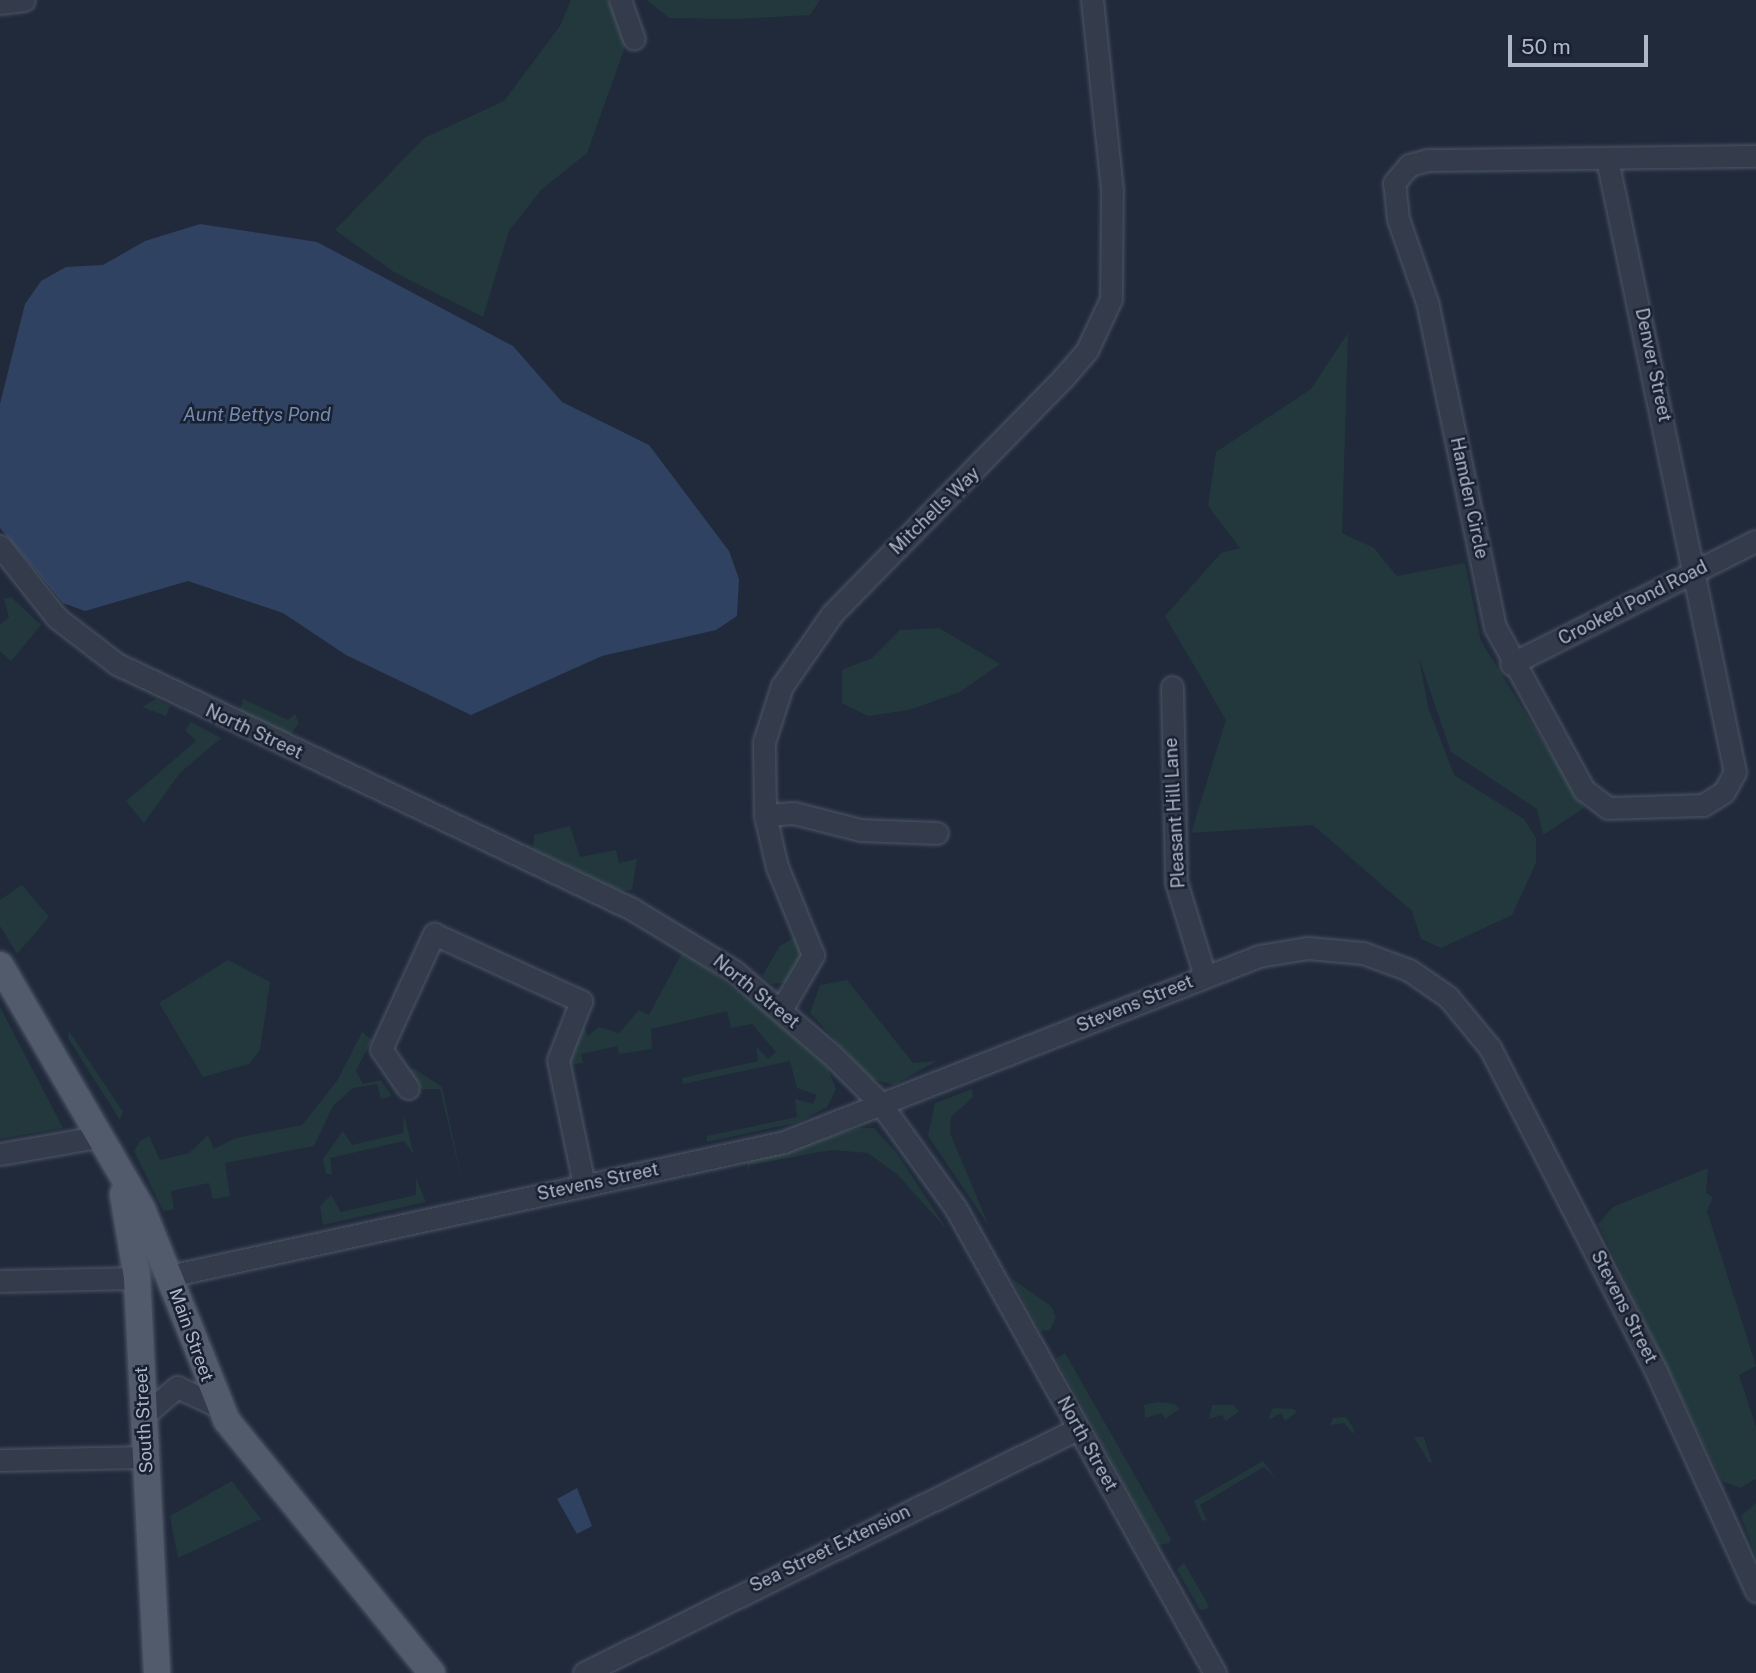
<!DOCTYPE html>
<style>
body{margin:0}
#map{position:relative;width:1756px;height:1673px;overflow:hidden;background:#202a3b;font-family:"Public Sans",sans-serif}
div>[style]{position:absolute}
[style*='--x']{left:calc(var(--x)*1px);top:calc(var(--y)*1px);width:calc(var(--w)*1px);rotate:calc(var(--a)*1deg)}
.green>*{inset:0;background:#22383c}
.water>*{inset:0;background:#304262}
.roads{filter:drop-shadow(0 0 2px #4e5766) drop-shadow(0 0 2px #4e5766)}
.minor>*{height:21px;margin:-10.5px;padding:0 10.5px;transform-origin:10.5px;border-radius:10.5px;background:#343c4b}
.major>*{height:26px;margin:-13px;padding:0 13px;transform-origin:13px;border-radius:13px;background:#515b6c}
span{translate:-50% -50%;white-space:nowrap;text-align:center;line-height:1.15;-webkit-text-stroke:5px #192130;paint-order:stroke}
.street-label{font-size:18px;color:#aeb7c8}
.water-label{font-size:19px;color:#748bb2;font-style:italic}
.scale{position:absolute;left:1508px;top:35px;width:140px;height:32px;box-sizing:border-box;border:4px solid #aeb7c8;border-top:0;padding-left:9px;font-size:21px;line-height:24px;white-space:nowrap;color:#aeb7c8;-webkit-text-stroke:5px #192130;paint-order:stroke}
</style>
<div id="map">
<div class="green">
<i style="clip-path:polygon(571px 0,607px 0,630px 33px,587px 153px,541px 190px,509px 231px,483px 317px,394px 272px,335px 230px,424px 138px,504px 101px,560px 26px)"></i>
<i style="clip-path:polygon(647px 0,820px 0,810px 15px,738px 19px,669px 18px)"></i>
<i style="clip-path:polygon(1348px 333px,1342px 533px,1374px 548px,1397px 576px,1465px 563px,1481px 641px,1584px 808px,1543px 835px,1537px 809px,1451px 752px,1419px 658px,1428px 707px,1454px 775px,1524px 819px,1536px 838px,1536px 863px,1512px 915px,1441px 948px,1421px 939px,1412px 911px,1313px 825px,1191px 833px,1226px 720px,1165px 616px,1221px 553px,1240px 548px,1208px 506px,1216px 452px,1311px 389px)"></i>
<i style="clip-path:polygon(11px 597px,41px 625px,11px 661px,0 651px,0 625px,9px 617px,4px 599px)"></i>
<i style="clip-path:polygon(939px 628px,1000px 664px,960px 692px,909px 710px,868px 716px,842px 703px,842px 670px,872px 658px,900px 630px)"></i>
<i style="clip-path:polygon(156px 699px,170px 706px,166px 716px,142px 707px)"></i>
<i style="clip-path:polygon(243px 699px,288px 720px,295px 714px,299px 723px,290px 735px,240px 711px)"></i>
<i style="clip-path:polygon(191px 722px,221px 738px,180px 773px,144px 823px,126px 801px,196px 741px,185px 730px)"></i>
<i style="clip-path:polygon(570px 826px,580px 857px,616px 850px,619px 863px,637px 859px,632px 890px,622px 891px,533px 849px,534px 835px)"></i>
<i style="clip-path:polygon(22px 885px,49px 917px,17px 954px,0 926px,0 900px)"></i>
<i style="clip-path:polygon(797px 936px,801px 957px,786px 982px,772px 984px,762px 976px,780px 946px)"></i>
<i style="clip-path:polygon(683px 951px,761px 1008px,827px 1067px,836px 1089px,827px 1107px,799px 1122px,707px 1142px,707px 1136px,797px 1117px,795px 1099px,813px 1104px,817px 1095px,797px 1088px,790px 1061px,683px 1084px,682px 1078px,758px 1061px,756px 1046px,768px 1059px,776px 1052px,752px 1024px,731px 1028px,727px 1011px,651px 1029px,652px 1049px,619px 1054px,617px 1046px,581px 1054px,583px 1063px,570px 1065px,571px 1048px,584px 1028px,588px 1036px,599px 1027px,619px 1033px,639px 1010px,649px 1015px)"></i>
<i style="clip-path:polygon(228px 960px,270px 982px,260px 1050px,249px 1064px,203px 1077px,159px 1003px)"></i>
<i style="clip-path:polygon(847px 980px,913px 1063px,937px 1061px,894px 1085px,872px 1079px,810px 1013px,820px 985px)"></i>
<i style="clip-path:polygon(0 1007px,63px 1128px,0 1139px)"></i>
<i style="clip-path:polygon(69px 1031px,123px 1112px,120px 1120px,68px 1038px)"></i>
<i style="clip-path:polygon(362px 1032px,372px 1040px,356px 1071px,363px 1084px,381px 1080px,392px 1096px,381px 1099px,377px 1084px,353px 1088px,333px 1106px,314px 1146px,225px 1163px,230px 1196px,213px 1199px,209px 1183px,171px 1191px,174px 1209px,163px 1211px,134px 1151px,140px 1141px,149px 1136px,160px 1160px,189px 1153px,208px 1135px,214px 1149px,236px 1138px,302px 1125px,337px 1081px)"></i>
<i style="clip-path:polygon(413px 1068px,442px 1087px,465px 1194px,440px 1089px,422px 1089px,409px 1071px)"></i>
<i style="clip-path:polygon(972px 1089px,973px 1097px,951px 1117px,950px 1133px,989px 1226px,928px 1136px,935px 1103px)"></i>
<i style="clip-path:polygon(404px 1115px,414px 1155px,404px 1141px,330px 1158px,332px 1174px,326px 1174px,323px 1159px,343px 1131px,352px 1145px,403px 1133px)"></i>
<i style="clip-path:polygon(860px 1128px,874px 1128px,896px 1152px,948px 1231px,898px 1175px,868px 1153px,831px 1150px,750px 1165px,746px 1175px,749px 1160px)"></i>
<i style="clip-path:polygon(1708px 1168px,1706px 1193px,1713px 1197px,1707px 1211px,1756px 1366px,1739px 1375px,1756px 1427px,1756px 1479px,1740px 1488px,1722px 1481px,1598px 1224px,1613px 1207px)"></i>
<i style="clip-path:polygon(416px 1178px,426px 1202px,323px 1225px,320px 1206px,331px 1195px,341px 1212px,416px 1195px)"></i>
<i style="clip-path:polygon(1011px 1278px,1051px 1306px,1056px 1317px,1050px 1330px,1040px 1331px)"></i>
<i style="clip-path:polygon(1065px 1353px,1171px 1539px,1170px 1543px,1158px 1545px,1056px 1359px)"></i>
<i style="clip-path:polygon(1157px 1402px,1175px 1404px,1180px 1409px,1165px 1419px,1162px 1413px,1145px 1418px,1144px 1405px)"></i>
<i style="clip-path:polygon(1212px 1405px,1233px 1405px,1239px 1411px,1226px 1421px,1222px 1415px,1209px 1419px)"></i>
<i style="clip-path:polygon(1273px 1408px,1294px 1409px,1297px 1412px,1285px 1421px,1281px 1413px,1268px 1420px)"></i>
<i style="clip-path:polygon(1346px 1417px,1354px 1429px,1353px 1434px,1344px 1423px,1330px 1425px,1333px 1418px)"></i>
<i style="clip-path:polygon(1414px 1437px,1424px 1437px,1432px 1463px,1429px 1462px)"></i>
<i style="clip-path:polygon(1263px 1461px,1276px 1479px,1264px 1467px,1200px 1505px,1207px 1520px,1202px 1521px,1194px 1501px)"></i>
<i style="clip-path:polygon(232px 1481px,261px 1519px,178px 1558px,170px 1516px)"></i>
<i style="clip-path:polygon(1756px 1503px,1756px 1557px,1741px 1516px)"></i>
<i style="clip-path:polygon(1184px 1563px,1209px 1606px,1207px 1609px,1200px 1610px,1177px 1570px)"></i>
</div>
<div class="water">
<i style="clip-path:polygon(200px 224px,317px 242px,513px 346px,562px 402px,649px 445px,729px 551px,739px 579px,737px 616px,716px 630px,602px 656px,471px 715px,346px 655px,283px 613px,188px 581px,85px 611px,63px 603px,0 528px,0 404px,25px 304px,41px 281px,66px 267px,103px 265px,145px 241px)"></i>
<i style="clip-path:polygon(577px 1488px,592px 1526px,577px 1534px,557px 1499px)"></i>
</div>
<div class="roads">
<div class="minor">
<i style="--x:620;--y:0;--w:41;--a:70.3"></i>
<i style="--x:0;--y:3;--w:24;--a:-7"></i>
<i style="--x:1607;--y:159;--w:626;--a:78.21"></i>
<i style="--x:1735;--y:772;--w:23;--a:119"></i>
<i style="--x:1724;--y:792;--w:25;--a:148"></i>
<i style="--x:1703;--y:805;--w:95;--a:178.2"></i>
<i style="--x:1608;--y:808;--w:30;--a:-143"></i>
<i style="--x:1584;--y:790;--w:186;--a:-118.6"></i>
<i style="--x:1495;--y:627;--w:329;--a:-101.8"></i>
<i style="--x:1428;--y:305;--w:91;--a:-109.2"></i>
<i style="--x:1398;--y:219;--w:36;--a:-96"></i>
<i style="--x:1394;--y:183;--w:23;--a:-50"></i>
<i style="--x:1409;--y:165;--w:20;--a:-15"></i>
<i style="--x:1428;--y:160;--w:328;--a:-0.7"></i>
<i style="--x:0;--y:546;--w:92;--a:51.6"></i>
<i style="--x:57;--y:618;--w:76;--a:37.5"></i>
<i style="--x:117;--y:664;--w:570;--a:25.44"></i>
<i style="--x:632;--y:909;--w:119;--a:31.3"></i>
<i style="--x:734;--y:971;--w:128;--a:40.6"></i>
<i style="--x:831;--y:1054;--w:69;--a:45"></i>
<i style="--x:880;--y:1103;--w:128;--a:54.2"></i>
<i style="--x:955;--y:1207;--w:534;--a:60.84"></i>
<i style="--x:1511;--y:664;--w:274;--a:-26.7"></i>
<i style="--x:1172;--y:687;--w:195;--a:88.8"></i>
<i style="--x:1176;--y:882;--w:98;--a:72.9"></i>
<i style="--x:765;--y:815;--w:29;--a:-4"></i>
<i style="--x:794;--y:813;--w:68;--a:14.4"></i>
<i style="--x:860;--y:830;--w:77;--a:2.2"></i>
<i style="--x:781;--y:1010;--w:64;--a:-59.8"></i>
<i style="--x:813;--y:955;--w:95;--a:-112.2"></i>
<i style="--x:777;--y:867;--w:53;--a:-103"></i>
<i style="--x:765;--y:815;--w:73;--a:-90.8"></i>
<i style="--x:764;--y:742;--w:59;--a:-72.2"></i>
<i style="--x:782;--y:686;--w:88;--a:-55.2"></i>
<i style="--x:832;--y:614;--w:330;--a:-45.6"></i>
<i style="--x:1063;--y:378;--w:37;--a:-49"></i>
<i style="--x:1087;--y:350;--w:56;--a:-64.8"></i>
<i style="--x:1111;--y:299;--w:109;--a:-89.5"></i>
<i style="--x:1112;--y:190;--w:191;--a:-96"></i>
<i style="--x:408;--y:1088;--w:47;--a:-124.7"></i>
<i style="--x:381;--y:1049;--w:127;--a:-65.3"></i>
<i style="--x:434;--y:934;--w:162;--a:24.5"></i>
<i style="--x:581;--y:1001;--w:63;--a:111.3"></i>
<i style="--x:558;--y:1060;--w:127;--a:78.2"></i>
<i style="--x:0;--y:1154;--w:98;--a:-9.9"></i>
<i style="--x:169;--y:1276;--w:629;--a:-12.29"></i>
<i style="--x:784;--y:1142;--w:510;--a:-21.38"></i>
<i style="--x:1259;--y:956;--w:50;--a:-9.3"></i>
<i style="--x:1308;--y:948;--w:55;--a:5.2"></i>
<i style="--x:1363;--y:953;--w:49;--a:20.3"></i>
<i style="--x:1409;--y:970;--w:47;--a:34.7"></i>
<i style="--x:1448;--y:997;--w:66;--a:50.5"></i>
<i style="--x:1490;--y:1048;--w:361;--a:62.8"></i>
<i style="--x:1655;--y:1369;--w:244;--a:65.5"></i>
<i style="--x:0;--y:1281;--w:137;--a:-1.3"></i>
<i style="--x:143;--y:1416;--w:45;--a:-40.5"></i>
<i style="--x:177;--y:1387;--w:45;--a:24.9"></i>
<i style="--x:0;--y:1460;--w:146;--a:-1.2"></i>
<i style="--x:584;--y:1673;--w:550;--a:-26.33"></i>
</div>
<div class="major">
<i style="--x:0;--y:965;--w:282;--a:59.8"></i>
<i style="--x:142;--y:1209;--w:228;--a:68.2"></i>
<i style="--x:227;--y:1421;--w:325;--a:50.9"></i>
<i style="--x:123;--y:1194;--w:85;--a:80.5"></i>
<i style="--x:137;--y:1278;--w:396;--a:87.1"></i>
</div>
</div>
<div class="street-label">
<span style="left:1653px;top:365px;rotate:78deg">Denver Street</span>
<span style="left:1469px;top:498px;rotate:78deg">Hamden Circle</span>
<span style="left:935px;top:511px;rotate:-44deg">Mitchells Way</span>
<span style="left:1633px;top:603px;rotate:-27deg">Crooked Pond Road</span>
<span style="left:254px;top:732px;rotate:25deg">North Street</span>
<span style="left:1175px;top:813px;rotate:-93deg">Pleasant Hill Lane</span>
<span style="left:756px;top:992px;rotate:39deg">North Street</span>
<span style="left:1135px;top:1004px;rotate:-22deg">Stevens Street</span>
<span style="left:598px;top:1182px;rotate:-12deg">Stevens Street</span>
<span style="left:1624px;top:1307px;rotate:63deg">Stevens Street</span>
<span style="left:191px;top:1335px;rotate:70deg">Main Street</span>
<span style="left:144px;top:1420px;rotate:-93deg">South Street</span>
<span style="left:1087px;top:1444px;rotate:61deg">North Street</span>
<span style="left:830px;top:1549px;rotate:-26deg">Sea Street Extension</span>
</div>
<div class="water-label">
<span style="left:257px;top:415px">Aunt Bettys Pond</span>
</div>
<div class="scale">50 m</div>
</div>
